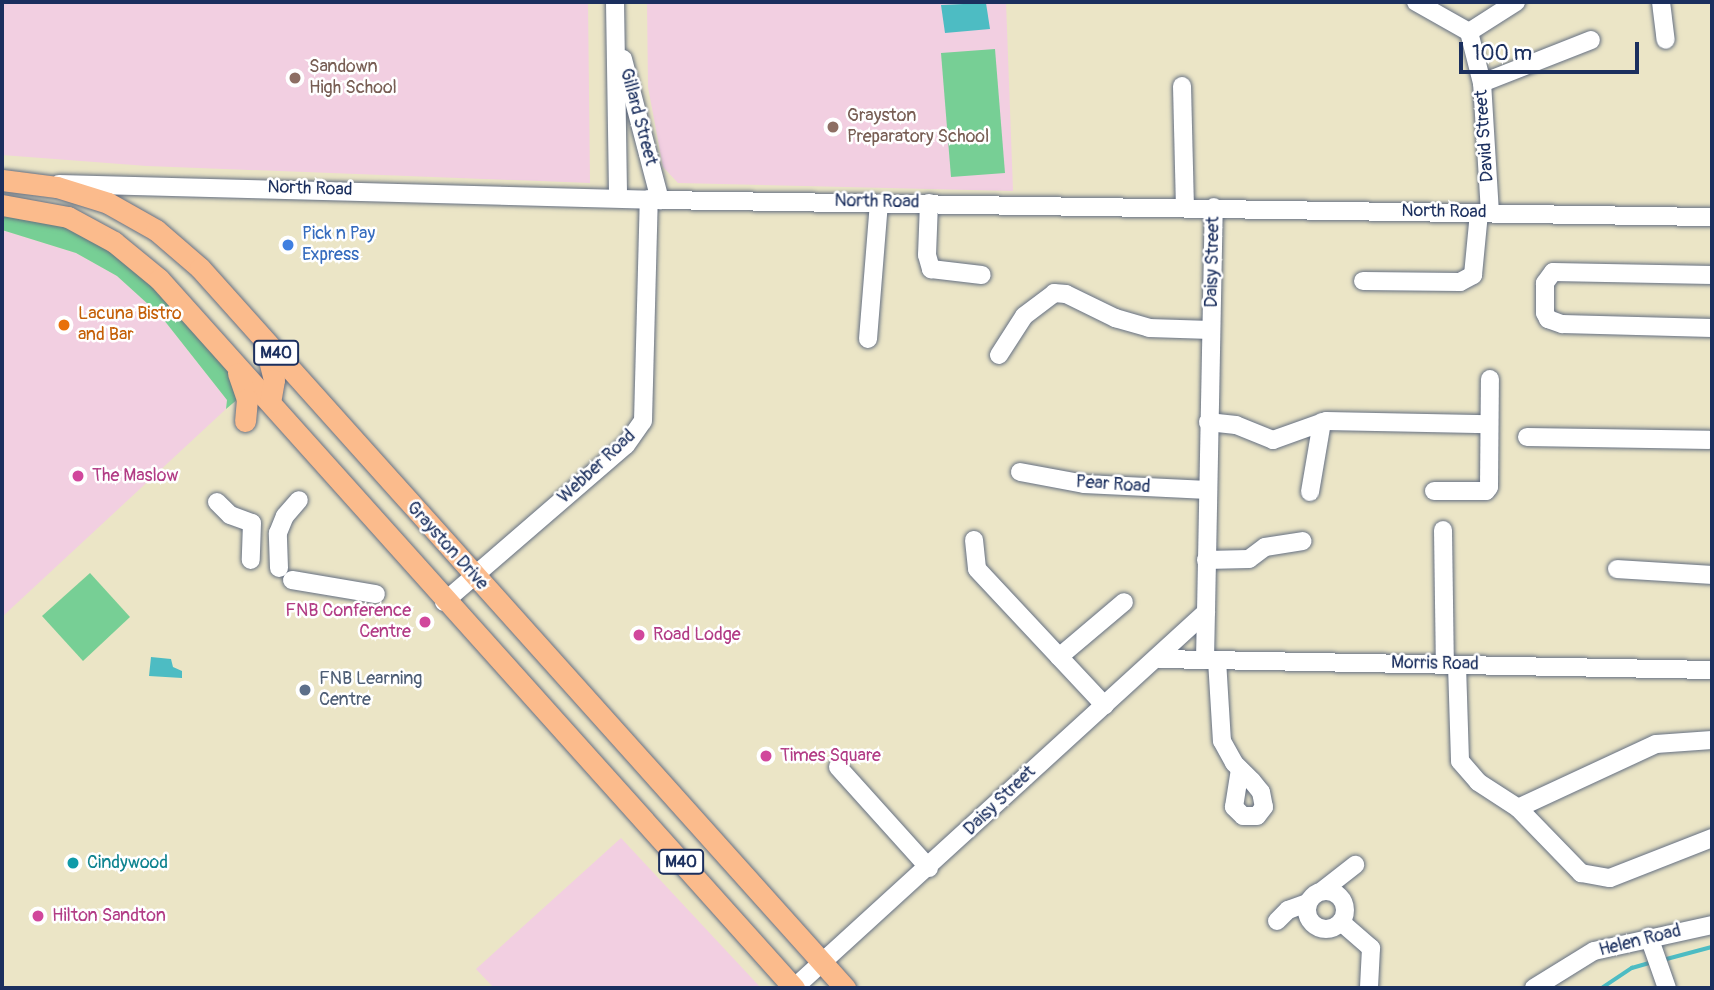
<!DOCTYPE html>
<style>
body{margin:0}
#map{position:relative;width:1714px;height:990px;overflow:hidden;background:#ebe5c6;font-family:Pangolin,sans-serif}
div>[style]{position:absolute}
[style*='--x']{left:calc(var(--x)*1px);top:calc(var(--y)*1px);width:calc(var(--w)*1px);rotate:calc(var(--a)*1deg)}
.built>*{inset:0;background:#f2cfe1}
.green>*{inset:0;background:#77cf95}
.water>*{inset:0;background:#4dbcc3}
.stream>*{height:3.5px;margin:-1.75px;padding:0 1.75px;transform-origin:1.75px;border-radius:1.75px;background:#4dbcc3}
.roads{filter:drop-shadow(0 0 2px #646f82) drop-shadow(0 0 2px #646f82)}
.minor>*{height:18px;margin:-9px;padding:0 9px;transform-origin:9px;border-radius:9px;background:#fff}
.minor>.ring{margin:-9px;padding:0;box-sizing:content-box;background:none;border:18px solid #fff;border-radius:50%}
.major>*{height:21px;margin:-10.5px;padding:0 10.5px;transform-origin:10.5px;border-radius:10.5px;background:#fbbb8c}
.dots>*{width:19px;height:19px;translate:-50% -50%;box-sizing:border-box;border:4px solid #fff;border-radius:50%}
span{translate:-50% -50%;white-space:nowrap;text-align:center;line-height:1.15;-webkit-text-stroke:5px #fff;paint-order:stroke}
.shield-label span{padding:2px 5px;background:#fff;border:2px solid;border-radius:5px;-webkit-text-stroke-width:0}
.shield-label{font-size:16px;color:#1b2f5e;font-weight:700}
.education-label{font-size:18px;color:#785e54}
.left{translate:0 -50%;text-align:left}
.street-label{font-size:18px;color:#1b2f5e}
.shop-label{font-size:18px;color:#366cbe}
.food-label{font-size:18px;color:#c56008}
.hotel-label{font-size:18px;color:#b23c85}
.right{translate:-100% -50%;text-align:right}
.service-label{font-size:18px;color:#4e5e75}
.culture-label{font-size:18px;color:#0d838f}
.frame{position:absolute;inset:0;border:4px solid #1b2f5e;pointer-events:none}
.scale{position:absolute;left:1459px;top:42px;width:180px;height:32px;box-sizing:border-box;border:4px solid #1b2f5e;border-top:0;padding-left:9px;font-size:21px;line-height:24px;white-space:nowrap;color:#1b2f5e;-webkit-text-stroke:5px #fff;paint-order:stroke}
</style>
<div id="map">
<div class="built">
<i style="clip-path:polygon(2px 2px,588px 2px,590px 183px,147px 166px,2px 155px)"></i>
<i style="clip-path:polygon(647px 2px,1006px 2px,1013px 191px,678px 183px,663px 167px,648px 87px)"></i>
<i style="clip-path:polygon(2px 230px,76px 253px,117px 276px,160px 315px,227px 400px,226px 409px,2px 617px)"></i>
<i style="clip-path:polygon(621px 838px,761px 988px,494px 988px,476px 969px)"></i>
</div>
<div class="green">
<i style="clip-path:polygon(995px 49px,1005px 173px,951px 177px,941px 53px)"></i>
<i style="clip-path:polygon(2px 213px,91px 230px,257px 383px,226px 409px,227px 400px,160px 315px,117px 276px,76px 253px,2px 230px)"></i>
<i style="clip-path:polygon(90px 573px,130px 617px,83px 661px,42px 616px)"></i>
</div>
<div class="water">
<i style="clip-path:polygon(986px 3px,990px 29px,945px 33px,941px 5px)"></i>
<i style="clip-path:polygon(151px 657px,171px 659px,173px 667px,182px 671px,182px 678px,149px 676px)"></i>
</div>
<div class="stream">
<i style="--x:1663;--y:960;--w:51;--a:-14.9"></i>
<i style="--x:1602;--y:988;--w:36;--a:-34"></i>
<i style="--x:1632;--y:968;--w:22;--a:-16"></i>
</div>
<div class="roads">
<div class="minor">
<i style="--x:615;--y:2;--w:196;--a:89.1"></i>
<i style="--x:1416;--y:2;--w:61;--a:29.5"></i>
<i style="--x:1661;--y:2;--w:38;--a:83"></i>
<i style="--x:623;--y:59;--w:146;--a:75.3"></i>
<i style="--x:1482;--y:83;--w:117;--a:-21.5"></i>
<i style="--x:1182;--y:86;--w:121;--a:88.6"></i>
<i style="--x:59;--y:184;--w:601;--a:1.52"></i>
<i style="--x:660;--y:200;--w:1052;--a:0.93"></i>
<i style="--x:929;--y:203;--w:52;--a:92.2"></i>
<i style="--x:927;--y:255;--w:15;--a:74"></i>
<i style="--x:931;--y:269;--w:51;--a:6.7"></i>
<i style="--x:1490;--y:213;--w:130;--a:-93.5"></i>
<i style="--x:1482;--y:83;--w:53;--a:-104.3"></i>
<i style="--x:1469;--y:32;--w:56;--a:-32.6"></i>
<i style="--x:1712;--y:275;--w:159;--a:-178.9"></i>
<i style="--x:1553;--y:272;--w:14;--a:126"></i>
<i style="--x:1545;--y:283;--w:30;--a:90"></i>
<i style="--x:1545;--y:313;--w:7;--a:63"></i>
<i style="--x:1548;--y:319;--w:15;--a:20"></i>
<i style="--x:1562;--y:324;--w:150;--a:1.5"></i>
<i style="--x:1363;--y:281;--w:97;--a:0.6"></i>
<i style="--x:1460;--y:282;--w:15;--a:-28"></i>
<i style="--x:1473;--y:275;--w:62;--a:-84.5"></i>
<i style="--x:868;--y:339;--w:136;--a:-85.4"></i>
<i style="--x:999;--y:355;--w:46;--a:-57.3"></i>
<i style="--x:1024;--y:316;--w:38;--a:-37"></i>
<i style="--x:1054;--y:293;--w:12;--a:5"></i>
<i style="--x:1066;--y:294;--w:55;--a:26.1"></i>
<i style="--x:1115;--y:318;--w:35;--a:16"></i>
<i style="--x:1149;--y:328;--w:62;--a:1.8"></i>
<i style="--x:1208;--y:422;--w:28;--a:6"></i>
<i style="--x:1236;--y:425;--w:40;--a:22"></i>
<i style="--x:1273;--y:440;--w:56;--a:-19.7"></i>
<i style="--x:1326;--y:421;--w:163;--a:1.1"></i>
<i style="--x:1527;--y:437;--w:185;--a:0.9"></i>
<i style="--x:1020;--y:472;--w:65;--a:10.6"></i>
<i style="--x:1084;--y:484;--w:124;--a:2.8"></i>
<i style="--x:1434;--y:491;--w:52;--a:0"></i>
<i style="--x:1486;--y:491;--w:5;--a:-53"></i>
<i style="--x:1489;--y:487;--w:108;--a:-89.5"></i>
<i style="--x:1310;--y:492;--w:71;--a:-80.3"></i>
<i style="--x:217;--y:502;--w:18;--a:45"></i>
<i style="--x:230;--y:515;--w:23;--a:20"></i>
<i style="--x:252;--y:523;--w:37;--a:92"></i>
<i style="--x:1443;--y:530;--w:135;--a:89.2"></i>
<i style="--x:974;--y:540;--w:29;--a:84"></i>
<i style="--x:977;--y:569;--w:187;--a:46.9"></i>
<i style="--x:1206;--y:560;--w:43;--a:-1.3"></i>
<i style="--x:1249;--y:559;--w:20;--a:-37"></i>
<i style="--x:1265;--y:547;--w:38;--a:-9"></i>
<i style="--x:279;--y:568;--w:35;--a:-92"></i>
<i style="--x:278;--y:533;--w:18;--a:-68"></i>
<i style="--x:285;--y:516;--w:21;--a:-49"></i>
<i style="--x:1617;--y:569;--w:95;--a:3.6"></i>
<i style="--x:292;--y:580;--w:85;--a:9.5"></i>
<i style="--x:444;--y:602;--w:240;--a:-40.8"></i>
<i style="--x:626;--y:445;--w:29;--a:-55"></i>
<i style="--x:643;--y:421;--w:222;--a:-88.5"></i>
<i style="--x:1059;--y:657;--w:85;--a:-40.2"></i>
<i style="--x:1159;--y:659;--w:553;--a:1.14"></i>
<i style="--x:1205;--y:659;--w:47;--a:-88.8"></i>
<i style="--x:1217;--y:660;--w:81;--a:86.5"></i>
<i style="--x:1222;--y:741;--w:25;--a:61"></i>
<i style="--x:1234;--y:763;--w:25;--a:45"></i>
<i style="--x:1252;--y:781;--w:14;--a:51"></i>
<i style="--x:1261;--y:792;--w:15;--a:79"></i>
<i style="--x:1264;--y:807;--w:11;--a:128"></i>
<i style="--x:1257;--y:816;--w:14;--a:180"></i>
<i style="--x:1243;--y:816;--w:13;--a:-135"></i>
<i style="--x:1234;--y:807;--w:38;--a:-81"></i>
<i style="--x:1457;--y:665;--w:96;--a:88.2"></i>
<i style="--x:1460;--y:761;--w:28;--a:49"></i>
<i style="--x:1478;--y:782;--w:48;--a:33"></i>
<i style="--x:1518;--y:808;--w:91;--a:45.9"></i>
<i style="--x:1581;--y:873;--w:29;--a:10"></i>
<i style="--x:1610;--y:878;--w:110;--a:-21.4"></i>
<i style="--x:838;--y:767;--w:136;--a:48"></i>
<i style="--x:1518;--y:808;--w:152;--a:-24.9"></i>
<i style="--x:1656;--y:744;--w:56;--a:-4.1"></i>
<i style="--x:1323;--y:890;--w:41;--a:-38"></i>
<i class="ring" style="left:1307px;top:891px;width:20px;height:20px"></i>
<i style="--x:1277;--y:921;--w:16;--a:-45"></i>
<i style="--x:1288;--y:910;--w:20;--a:-20"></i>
<i style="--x:1341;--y:922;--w:40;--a:41"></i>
<i style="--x:1371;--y:948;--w:40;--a:92.9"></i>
<i style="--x:1649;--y:937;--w:54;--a:70.6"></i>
<i style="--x:794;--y:988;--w:558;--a:-42.38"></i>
<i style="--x:1206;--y:612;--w:405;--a:-88.9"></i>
<i style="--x:1534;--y:988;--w:70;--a:-31.7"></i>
<i style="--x:1594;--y:951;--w:121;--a:-12.4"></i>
</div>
<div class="major">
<i style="--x:2;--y:180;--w:55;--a:7.3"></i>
<i style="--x:57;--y:187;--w:53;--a:17.4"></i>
<i style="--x:108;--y:203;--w:55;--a:29.4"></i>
<i style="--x:156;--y:230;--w:58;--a:40.8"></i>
<i style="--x:200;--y:268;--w:967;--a:48.14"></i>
<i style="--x:2;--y:205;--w:67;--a:10.3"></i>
<i style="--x:68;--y:217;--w:52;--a:28.5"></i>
<i style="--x:114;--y:242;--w:58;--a:39.4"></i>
<i style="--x:159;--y:279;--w:952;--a:48.15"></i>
<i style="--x:265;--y:344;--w:37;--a:76"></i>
<i style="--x:274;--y:380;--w:22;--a:100"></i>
<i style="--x:238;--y:373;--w:28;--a:71"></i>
<i style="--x:247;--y:399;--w:22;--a:95"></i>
</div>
</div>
<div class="dots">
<i style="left:295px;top:78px;background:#8d6e63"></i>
<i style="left:833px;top:127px;background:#8d6e63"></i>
<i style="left:288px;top:245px;background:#3f7fe0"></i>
<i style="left:64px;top:325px;background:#e8710a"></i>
<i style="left:78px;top:476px;background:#d1479c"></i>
<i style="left:425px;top:622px;background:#d1479c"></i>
<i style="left:639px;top:635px;background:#d1479c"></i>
<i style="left:305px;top:690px;background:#5c6f8a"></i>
<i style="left:766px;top:756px;background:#d1479c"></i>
<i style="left:73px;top:863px;background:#0f9aa8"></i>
<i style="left:38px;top:916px;background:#d1479c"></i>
</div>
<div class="shield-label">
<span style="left:276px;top:353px">M40</span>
<span style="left:681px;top:862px">M40</span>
</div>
<div class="education-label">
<span class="left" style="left:309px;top:78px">Sandown<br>High School</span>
<span class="left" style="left:847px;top:127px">Grayston<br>Preparatory School</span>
</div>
<div class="street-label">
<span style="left:638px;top:117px;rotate:75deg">Gillard Street</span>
<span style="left:1485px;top:136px;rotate:-94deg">David Street</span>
<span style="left:310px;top:189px;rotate:2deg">North Road</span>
<span style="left:877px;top:202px;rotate:1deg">North Road</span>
<span style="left:1444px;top:212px;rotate:1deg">North Road</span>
<span style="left:1213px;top:262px;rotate:-89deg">Daisy Street</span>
<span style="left:597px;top:467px;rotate:-43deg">Webber Road</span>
<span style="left:1113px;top:485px;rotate:4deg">Pear Road</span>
<span style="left:447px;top:546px;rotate:48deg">Grayston Drive</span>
<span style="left:1435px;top:664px;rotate:1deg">Morris Road</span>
<span style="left:1000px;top:801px;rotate:-44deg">Daisy Street</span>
<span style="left:1640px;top:941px;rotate:-14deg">Helen Road</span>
</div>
<div class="shop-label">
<span class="left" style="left:302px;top:245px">Pick n Pay<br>Express</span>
</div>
<div class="food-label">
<span class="left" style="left:78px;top:325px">Lacuna Bistro<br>and Bar</span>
</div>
<div class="hotel-label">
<span class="left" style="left:92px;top:476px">The Maslow</span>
<span class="right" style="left:411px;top:622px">FNB Conference<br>Centre</span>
<span class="left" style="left:653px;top:635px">Road Lodge</span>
<span class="left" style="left:780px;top:756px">Times Square</span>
<span class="left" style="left:52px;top:916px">Hilton Sandton</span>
</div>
<div class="service-label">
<span class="left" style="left:319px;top:690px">FNB Learning<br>Centre</span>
</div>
<div class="culture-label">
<span class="left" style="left:87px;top:863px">Cindywood</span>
</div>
<div class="frame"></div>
<div class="scale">100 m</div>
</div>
